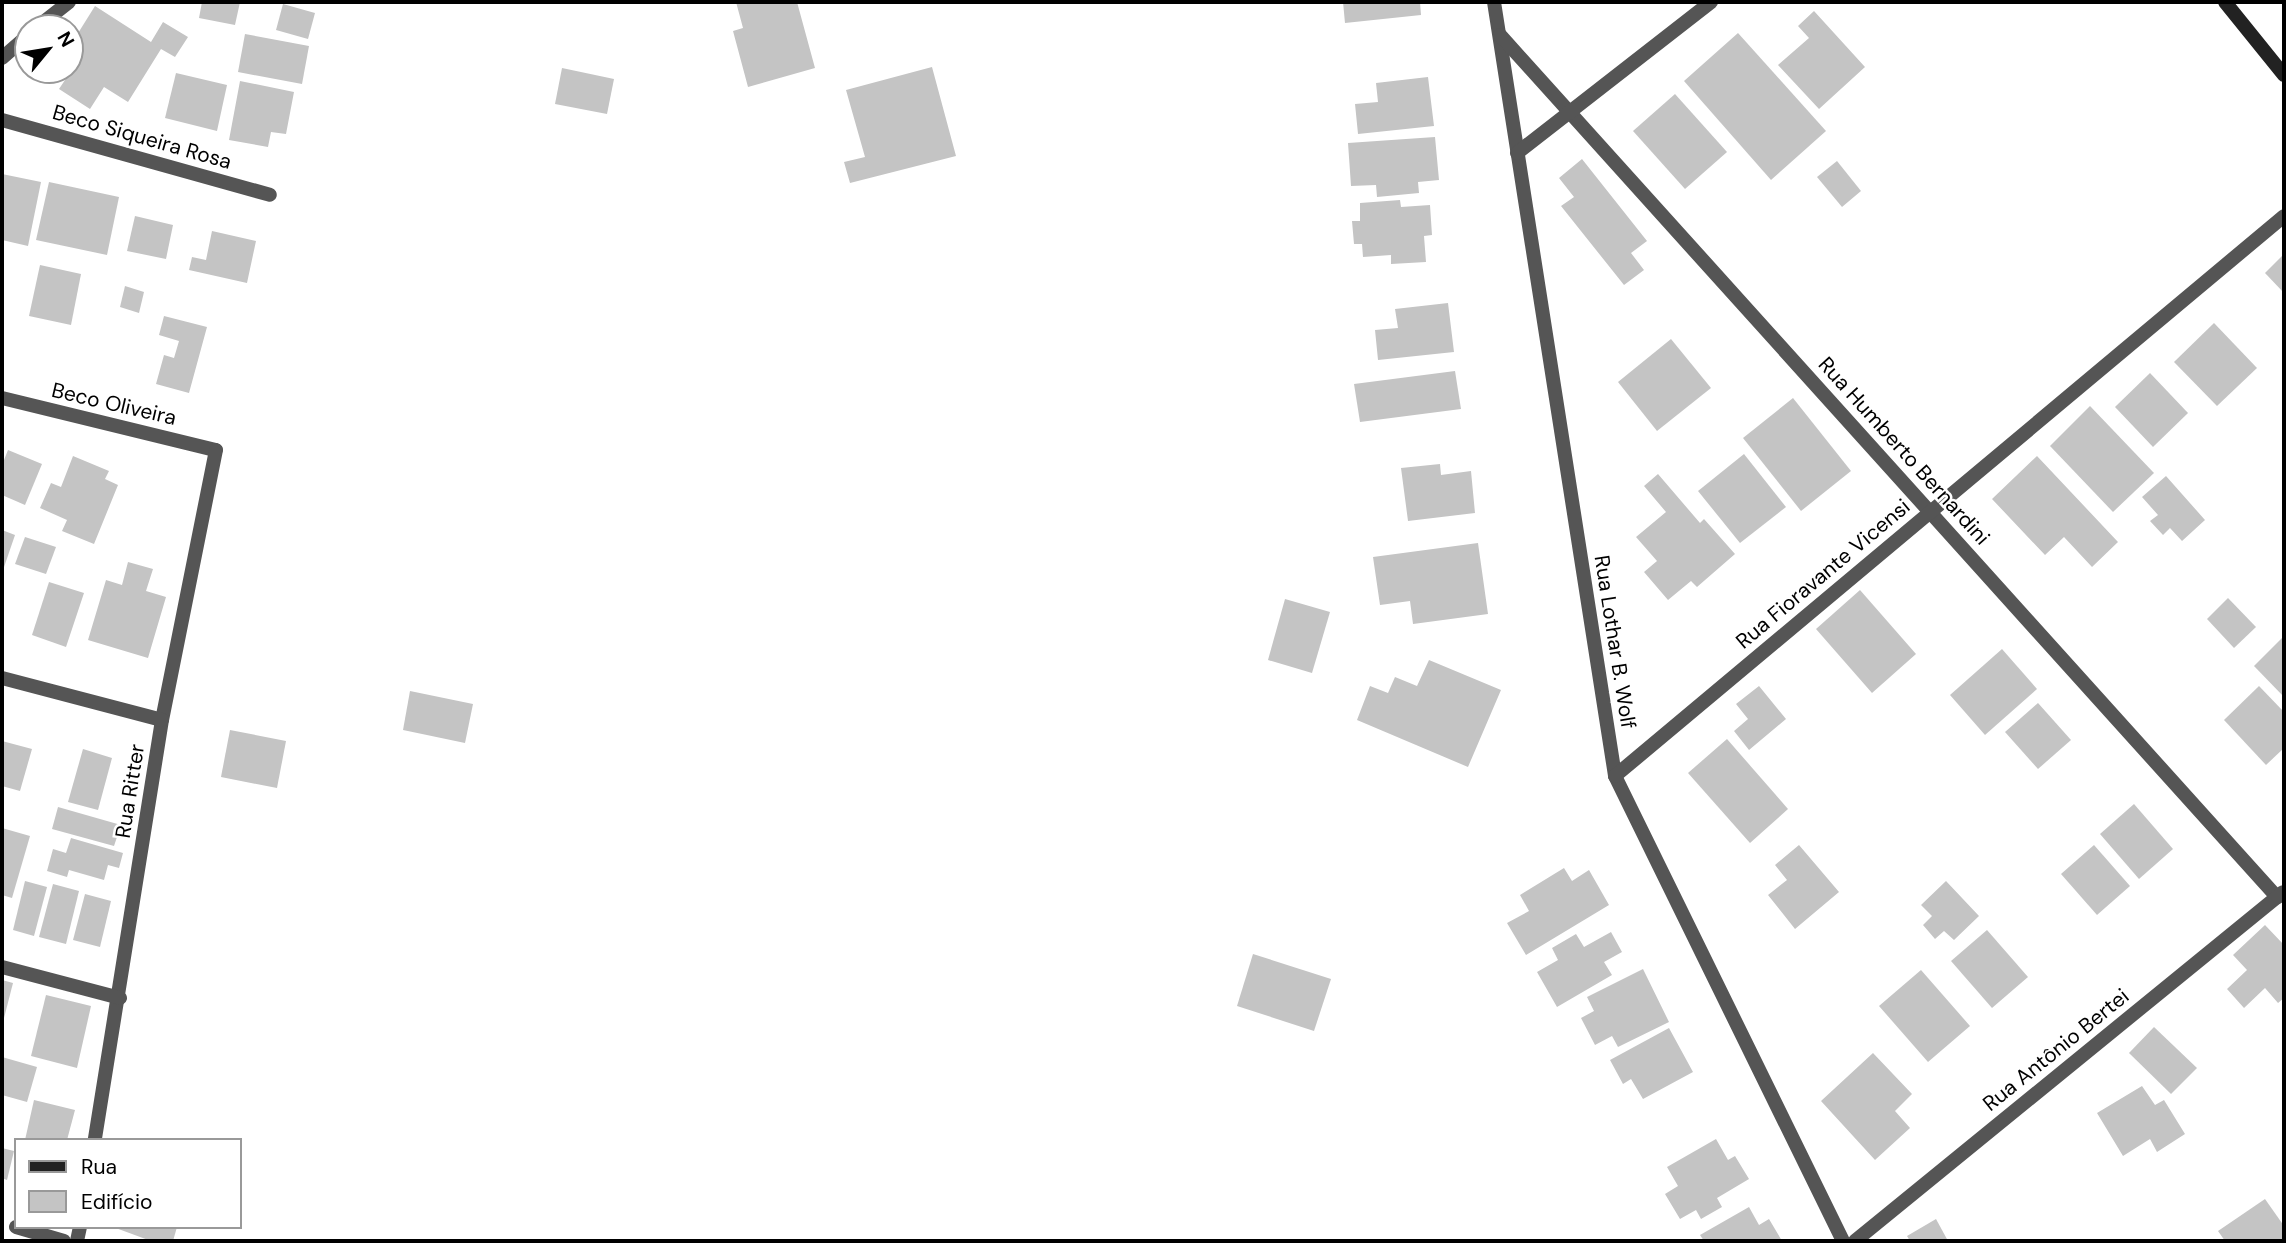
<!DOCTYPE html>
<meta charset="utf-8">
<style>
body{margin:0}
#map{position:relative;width:2286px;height:1243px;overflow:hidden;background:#fff;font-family:"DM Sans",sans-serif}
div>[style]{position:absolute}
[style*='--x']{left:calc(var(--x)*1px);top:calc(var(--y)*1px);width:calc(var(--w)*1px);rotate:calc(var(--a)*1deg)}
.building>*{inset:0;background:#c4c4c4}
.street>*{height:14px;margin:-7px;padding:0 7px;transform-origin:7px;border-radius:7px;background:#555}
.secondary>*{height:14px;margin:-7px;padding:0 7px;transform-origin:7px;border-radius:7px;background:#222}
span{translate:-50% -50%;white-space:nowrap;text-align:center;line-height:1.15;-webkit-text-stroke:5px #fff;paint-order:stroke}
.street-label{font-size:21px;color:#000}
.frame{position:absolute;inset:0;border:4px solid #000;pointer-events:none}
.legend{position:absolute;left:14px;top:1138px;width:228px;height:91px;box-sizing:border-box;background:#fff;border:2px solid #999;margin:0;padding:9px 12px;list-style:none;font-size:21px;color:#000}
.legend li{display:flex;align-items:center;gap:14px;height:35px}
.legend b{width:35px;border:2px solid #999}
.north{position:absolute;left:14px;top:14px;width:70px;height:70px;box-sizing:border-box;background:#fff;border:2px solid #999;border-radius:50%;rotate:60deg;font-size:19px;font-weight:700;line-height:28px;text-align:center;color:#000}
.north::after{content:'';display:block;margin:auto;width:24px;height:32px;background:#000;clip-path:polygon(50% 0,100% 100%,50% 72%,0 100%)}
</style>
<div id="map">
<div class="building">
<i style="clip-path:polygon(202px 2px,240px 2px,235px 25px,199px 18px)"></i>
<i style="clip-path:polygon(736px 2px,797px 2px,815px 68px,748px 87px,733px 31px,743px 28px)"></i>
<i style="clip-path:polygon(1343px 2px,1420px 2px,1421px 15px,1345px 23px)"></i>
<i style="clip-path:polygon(283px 4px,315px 13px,308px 39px,276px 30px)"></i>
<i style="clip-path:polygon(95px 6px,151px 42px,163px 22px,188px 37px,175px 57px,161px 49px,128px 102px,104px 87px,90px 109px,59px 89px,71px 71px,70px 46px)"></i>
<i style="clip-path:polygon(1814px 11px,1865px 67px,1819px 109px,1778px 65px,1809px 38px,1798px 26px)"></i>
<i style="clip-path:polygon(1738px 33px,1826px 131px,1771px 180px,1684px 81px)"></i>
<i style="clip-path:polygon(245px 34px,309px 46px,302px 84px,238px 72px)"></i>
<i style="clip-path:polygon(932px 67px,956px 156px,850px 183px,844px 162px,865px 157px,846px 90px)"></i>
<i style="clip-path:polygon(562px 68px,614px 79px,607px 114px,555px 104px)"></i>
<i style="clip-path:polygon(176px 73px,227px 85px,217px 131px,165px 118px)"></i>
<i style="clip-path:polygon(1428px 77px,1434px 126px,1358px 134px,1355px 104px,1378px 102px,1376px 83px)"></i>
<i style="clip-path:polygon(240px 81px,294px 92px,286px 134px,271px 132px,268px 147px,229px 140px)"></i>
<i style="clip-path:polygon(1675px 94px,1727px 152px,1685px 189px,1633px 131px)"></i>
<i style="clip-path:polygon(1435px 137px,1439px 180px,1418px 182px,1419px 193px,1377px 197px,1376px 185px,1351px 186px,1348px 143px)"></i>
<i style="clip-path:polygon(1582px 159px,1647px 241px,1631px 253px,1644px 270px,1624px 285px,1561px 206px,1574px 197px,1559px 178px)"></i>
<i style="clip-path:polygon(1837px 161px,1861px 191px,1842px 207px,1817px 177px)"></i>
<i style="clip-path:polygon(2px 174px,41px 182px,28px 246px,2px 240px)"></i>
<i style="clip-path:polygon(49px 182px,119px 197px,107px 255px,36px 240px)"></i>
<i style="clip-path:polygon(1400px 200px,1401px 207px,1430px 205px,1432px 235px,1424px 236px,1426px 262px,1391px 264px,1391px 255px,1363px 257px,1362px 244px,1354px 244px,1352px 221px,1360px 221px,1360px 203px)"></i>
<i style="clip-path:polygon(135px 216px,173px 225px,166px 259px,127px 251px)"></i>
<i style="clip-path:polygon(212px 231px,256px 241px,247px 283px,189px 270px,192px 257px,206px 260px)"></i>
<i style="clip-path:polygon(2284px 254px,2284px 293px,2265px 273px)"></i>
<i style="clip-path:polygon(40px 265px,81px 274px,71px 325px,29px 316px)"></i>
<i style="clip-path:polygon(125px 286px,144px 292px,139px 313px,120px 307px)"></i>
<i style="clip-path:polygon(1448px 303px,1454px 352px,1378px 360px,1375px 330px,1398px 328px,1395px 309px)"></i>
<i style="clip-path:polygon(164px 316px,207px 327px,189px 393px,156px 384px,164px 355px,174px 358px,179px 341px,159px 335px)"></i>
<i style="clip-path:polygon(2214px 323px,2257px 368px,2217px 406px,2174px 362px)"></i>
<i style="clip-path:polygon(1671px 339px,1711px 388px,1657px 431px,1618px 382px)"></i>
<i style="clip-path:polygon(1455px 371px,1461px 409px,1360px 422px,1354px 384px)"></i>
<i style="clip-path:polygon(2150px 373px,2188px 413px,2153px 447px,2115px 407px)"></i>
<i style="clip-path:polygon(1793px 398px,1851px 471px,1801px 511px,1743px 438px)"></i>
<i style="clip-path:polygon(2090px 406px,2154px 473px,2113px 512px,2050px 446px)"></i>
<i style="clip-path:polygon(8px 450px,42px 464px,25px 505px,2px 495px,2px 465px)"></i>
<i style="clip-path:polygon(1744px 454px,1786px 507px,1740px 543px,1698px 491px)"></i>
<i style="clip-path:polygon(73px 456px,109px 471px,105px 479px,118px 485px,94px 544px,62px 531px,67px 520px,40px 508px,51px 483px,61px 487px)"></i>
<i style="clip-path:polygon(2037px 456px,2118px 542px,2092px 567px,2064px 537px,2045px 555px,1992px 499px)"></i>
<i style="clip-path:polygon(1440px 464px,1441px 475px,1471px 471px,1475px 513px,1408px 521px,1401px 468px)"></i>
<i style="clip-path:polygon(1658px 474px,1700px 523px,1704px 519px,1735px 554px,1697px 587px,1691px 581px,1668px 600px,1644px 572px,1657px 561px,1636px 537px,1666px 512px,1644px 486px)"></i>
<i style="clip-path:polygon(2166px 476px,2205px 520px,2182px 541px,2170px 528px,2163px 535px,2150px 521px,2158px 515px,2142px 497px)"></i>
<i style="clip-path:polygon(2px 530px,15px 535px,2px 573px)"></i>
<i style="clip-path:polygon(25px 537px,56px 547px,46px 574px,15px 564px)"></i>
<i style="clip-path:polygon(1478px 543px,1488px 614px,1413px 624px,1410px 601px,1380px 605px,1373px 557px)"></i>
<i style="clip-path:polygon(128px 562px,153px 569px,146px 591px,166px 597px,148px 658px,88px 640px,106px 580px,122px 585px)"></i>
<i style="clip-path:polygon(49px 582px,84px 593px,66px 647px,32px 635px)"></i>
<i style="clip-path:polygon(1860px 590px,1916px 654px,1872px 693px,1816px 629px)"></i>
<i style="clip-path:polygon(2228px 598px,2256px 627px,2234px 648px,2207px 619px)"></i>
<i style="clip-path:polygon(1285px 599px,1330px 612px,1312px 673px,1268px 660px)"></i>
<i style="clip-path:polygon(2284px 636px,2284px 697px,2254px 666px)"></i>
<i style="clip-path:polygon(2002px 649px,2037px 689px,1985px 735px,1950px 695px)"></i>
<i style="clip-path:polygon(1429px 660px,1501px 690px,1468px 767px,1357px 720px,1370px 686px,1388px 693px,1395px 677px,1417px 686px)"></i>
<i style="clip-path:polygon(1759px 686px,1786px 719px,1749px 750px,1734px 731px,1748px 719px,1736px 704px)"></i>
<i style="clip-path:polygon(2259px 686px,2284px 712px,2284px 748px,2266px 765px,2224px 720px)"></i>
<i style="clip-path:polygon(410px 691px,473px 704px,465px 743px,403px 730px)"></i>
<i style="clip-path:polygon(2038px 703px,2071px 740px,2038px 769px,2005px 732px)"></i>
<i style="clip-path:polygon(230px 730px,286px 741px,277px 788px,221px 777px)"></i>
<i style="clip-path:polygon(1727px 739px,1788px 809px,1750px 843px,1688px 773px)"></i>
<i style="clip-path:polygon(2px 741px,32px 749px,20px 791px,2px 786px)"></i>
<i style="clip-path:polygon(83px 749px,112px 758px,98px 810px,68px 802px)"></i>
<i style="clip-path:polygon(2134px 804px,2173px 849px,2139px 879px,2100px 834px)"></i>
<i style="clip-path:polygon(58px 807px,121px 825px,114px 846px,52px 829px)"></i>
<i style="clip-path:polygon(2px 828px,30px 836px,12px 898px,2px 895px)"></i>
<i style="clip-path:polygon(71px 838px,123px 853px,119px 868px,108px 865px,104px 880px,69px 870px,67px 877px,47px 871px,53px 849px,66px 853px)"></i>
<i style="clip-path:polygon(1799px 845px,1839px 892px,1795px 929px,1768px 895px,1787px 880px,1775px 865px)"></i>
<i style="clip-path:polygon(2094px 845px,2130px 886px,2097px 915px,2061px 874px)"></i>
<i style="clip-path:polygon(1564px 868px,1572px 881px,1589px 870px,1609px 905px,1526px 955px,1507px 923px,1529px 911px,1520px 895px)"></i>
<i style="clip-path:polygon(25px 881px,47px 887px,34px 936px,13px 930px)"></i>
<i style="clip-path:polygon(1946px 881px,1979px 916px,1954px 940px,1944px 931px,1935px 939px,1923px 925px,1932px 916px,1921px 905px)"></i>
<i style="clip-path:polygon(53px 884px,79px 891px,66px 944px,39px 937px)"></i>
<i style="clip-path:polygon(85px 894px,111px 901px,100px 947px,73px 940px)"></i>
<i style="clip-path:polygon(2265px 925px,2284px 945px,2284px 998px,2278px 1003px,2265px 988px,2244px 1008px,2227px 989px,2247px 970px,2233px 955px)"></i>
<i style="clip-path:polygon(1987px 930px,2028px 977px,1992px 1008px,1951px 961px)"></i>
<i style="clip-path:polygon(1611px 932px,1622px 952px,1604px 962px,1612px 975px,1557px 1007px,1537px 972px,1558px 960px,1552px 948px,1576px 934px,1584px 947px)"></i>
<i style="clip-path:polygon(1253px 954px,1331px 979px,1314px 1031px,1237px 1006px)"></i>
<i style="clip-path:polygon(1643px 969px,1669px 1022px,1618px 1047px,1612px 1036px,1595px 1045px,1581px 1018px,1594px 1011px,1587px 997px)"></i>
<i style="clip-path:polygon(1921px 970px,1970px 1026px,1928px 1062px,1879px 1006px)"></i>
<i style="clip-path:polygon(2px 980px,13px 983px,3px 1022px,2px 1022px)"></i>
<i style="clip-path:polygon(46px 995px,91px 1006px,77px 1068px,31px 1056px)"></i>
<i style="clip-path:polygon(2154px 1027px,2197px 1068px,2171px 1094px,2129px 1053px)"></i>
<i style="clip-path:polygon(1669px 1028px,1693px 1072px,1643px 1099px,1631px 1079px,1623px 1084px,1610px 1060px)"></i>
<i style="clip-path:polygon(1873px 1053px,1912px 1094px,1895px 1111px,1910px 1128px,1875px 1160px,1821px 1101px)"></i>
<i style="clip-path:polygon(2px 1057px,37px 1067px,27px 1102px,2px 1095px)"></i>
<i style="clip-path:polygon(2142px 1086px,2155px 1105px,2164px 1100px,2185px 1134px,2157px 1152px,2150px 1139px,2123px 1156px,2097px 1113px)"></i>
<i style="clip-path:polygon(34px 1100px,75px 1110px,67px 1140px,25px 1140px)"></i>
<i style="clip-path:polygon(1716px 1139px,1728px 1160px,1735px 1156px,1749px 1179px,1717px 1198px,1722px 1207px,1701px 1219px,1696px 1210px,1680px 1219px,1665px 1194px,1678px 1186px,1667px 1167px)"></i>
<i style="clip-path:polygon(2px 1148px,14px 1151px,7px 1180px,2px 1178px)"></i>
<i style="clip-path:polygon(2265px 1199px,2284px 1226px,2284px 1241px,2225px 1241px,2218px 1231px)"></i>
<i style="clip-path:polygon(1749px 1207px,1759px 1225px,1769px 1219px,1782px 1241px,1704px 1241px,1700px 1235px)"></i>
<i style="clip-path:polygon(1936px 1219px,1948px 1241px,1910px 1241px,1907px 1236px)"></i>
<i style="clip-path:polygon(113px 1227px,177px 1227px,173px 1241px,151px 1241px)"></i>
</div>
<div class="street">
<i style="--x:1494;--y:2;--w:783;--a:81.11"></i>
<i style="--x:1615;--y:776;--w:518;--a:63.88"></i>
<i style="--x:36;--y:28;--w:42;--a:-38.2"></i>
<i style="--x:1500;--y:35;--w:1161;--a:47.97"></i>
<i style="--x:2;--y:58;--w:35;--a:-41"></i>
<i style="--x:2;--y:120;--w:278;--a:15.6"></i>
<i style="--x:1517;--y:153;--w:246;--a:-37.9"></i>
<i style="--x:2;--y:398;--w:220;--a:13.7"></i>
<i style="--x:216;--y:450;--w:275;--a:101.3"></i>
<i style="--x:162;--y:720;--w:425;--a:99.1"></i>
<i style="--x:2;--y:678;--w:165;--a:14.7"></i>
<i style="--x:1615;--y:776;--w:872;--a:-39.93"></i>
<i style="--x:2;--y:967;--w:122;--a:14.7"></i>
<i style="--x:16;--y:1227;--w:50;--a:16.3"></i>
<i style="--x:77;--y:1241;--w:14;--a:-78"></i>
<i style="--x:1855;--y:1241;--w:552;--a:-39.19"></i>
</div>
<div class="secondary">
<i style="--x:2225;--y:2;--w:94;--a:51.1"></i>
</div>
<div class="street-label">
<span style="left:142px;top:137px;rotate:16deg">Beco Siqueira Rosa</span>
<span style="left:114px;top:404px;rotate:13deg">Beco Oliveira</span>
<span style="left:1904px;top:451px;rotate:48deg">Rua Humberto Bernardini</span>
<span style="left:1823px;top:574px;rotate:-40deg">Rua Fioravante Vicensi</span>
<span style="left:1615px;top:642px;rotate:81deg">Rua Lothar B. Wolf</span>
<span style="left:130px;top:791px;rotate:-81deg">Rua Ritter</span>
<span style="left:2056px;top:1050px;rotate:-39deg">Rua Antônio Bertei</span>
</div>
<div class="frame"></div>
<ul class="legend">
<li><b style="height:9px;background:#222"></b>Rua</li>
<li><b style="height:19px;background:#c4c4c4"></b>Edifício</li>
</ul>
<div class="north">N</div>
</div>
